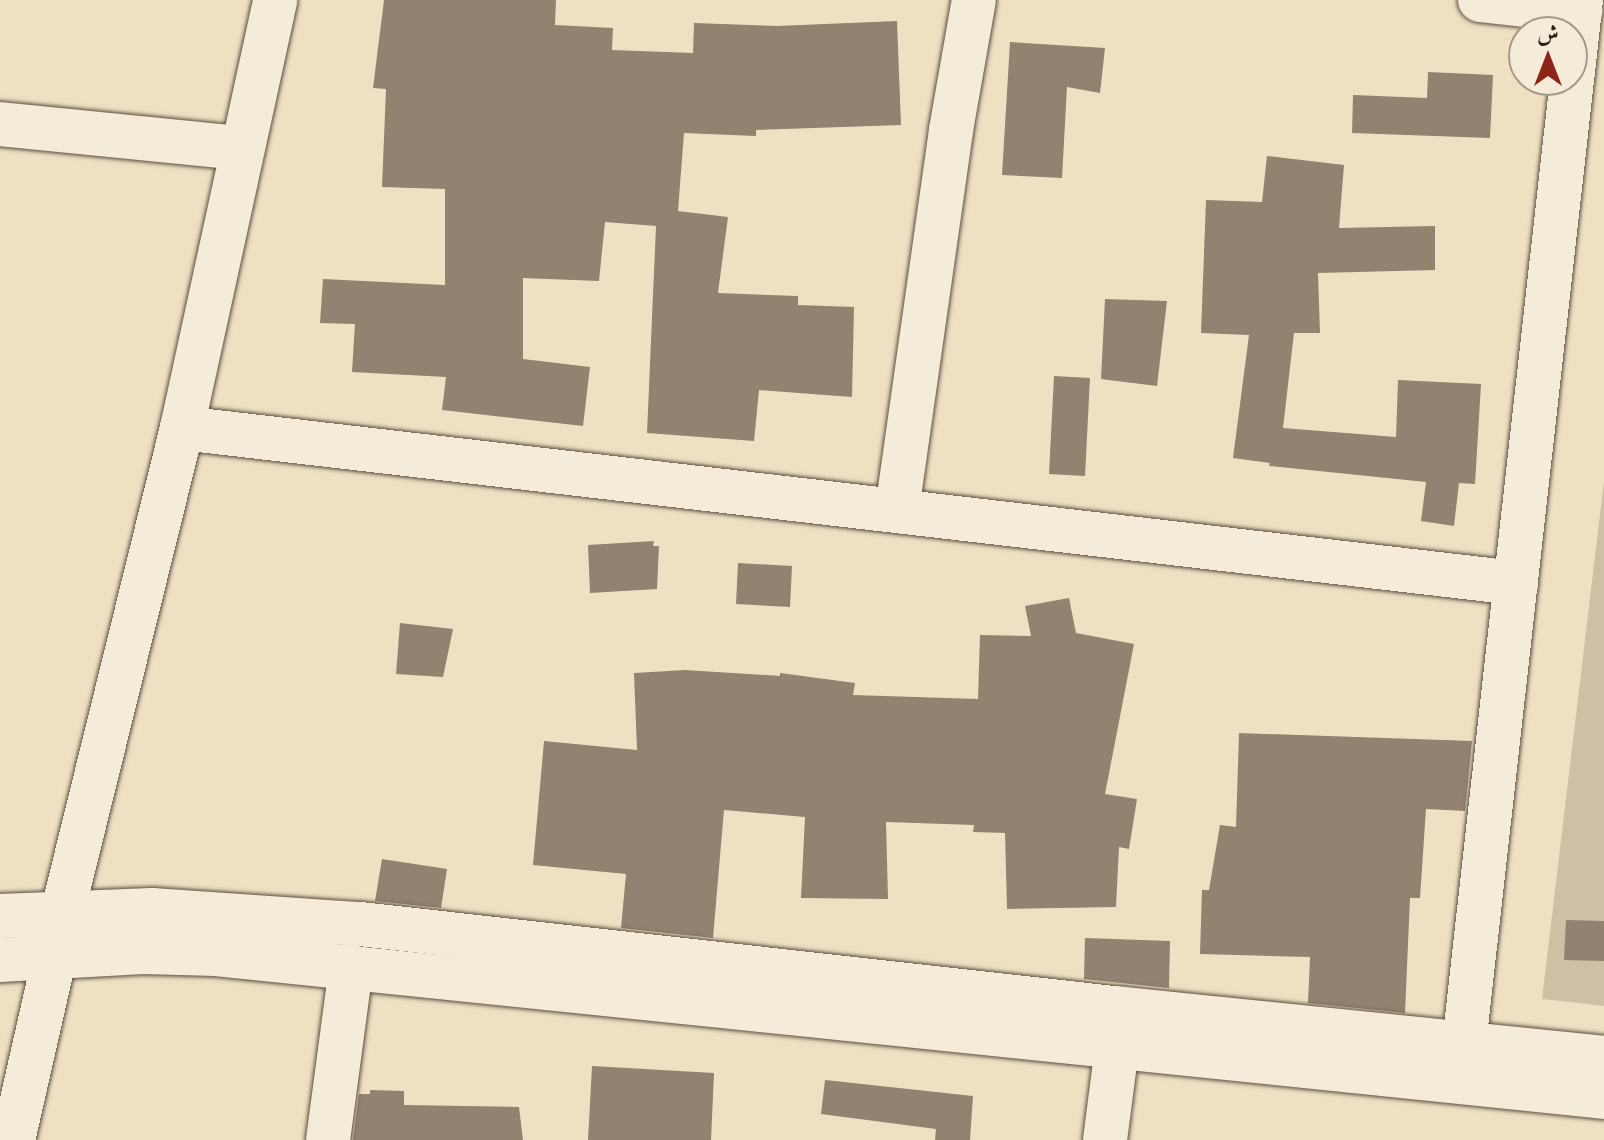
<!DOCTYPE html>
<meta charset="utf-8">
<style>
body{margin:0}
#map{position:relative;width:1604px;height:1140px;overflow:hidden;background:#eee1c3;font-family:"EB Garamond",Amiri,serif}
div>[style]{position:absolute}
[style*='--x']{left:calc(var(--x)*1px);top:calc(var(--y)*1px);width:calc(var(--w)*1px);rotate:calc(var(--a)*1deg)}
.green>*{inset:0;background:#cdc0a5}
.building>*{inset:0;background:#90836f}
.roads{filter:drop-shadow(0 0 2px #5b4e3f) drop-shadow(0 0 2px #5b4e3f)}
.minor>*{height:44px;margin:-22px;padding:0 22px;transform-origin:22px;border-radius:22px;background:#f4ecd8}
span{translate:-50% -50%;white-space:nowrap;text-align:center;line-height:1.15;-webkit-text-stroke:6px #f4ecd8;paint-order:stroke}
.north{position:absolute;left:1508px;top:16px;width:80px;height:80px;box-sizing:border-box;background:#f4ecd8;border:2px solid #a39989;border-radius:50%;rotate:0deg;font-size:22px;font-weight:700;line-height:32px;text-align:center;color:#2a1d13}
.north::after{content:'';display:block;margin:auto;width:28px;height:36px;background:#8f2418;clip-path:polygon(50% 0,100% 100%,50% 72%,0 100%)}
</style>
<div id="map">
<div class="green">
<i style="clip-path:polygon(1604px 481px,1604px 1006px,1542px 999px)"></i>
</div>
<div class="building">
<i style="clip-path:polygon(384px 0,556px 0,555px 25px,613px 28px,612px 50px,693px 53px,694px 23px,777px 26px,897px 21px,901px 125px,756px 130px,756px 136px,684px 133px,678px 211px,728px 217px,718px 293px,798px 296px,798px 305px,854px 307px,852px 397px,759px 390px,754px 441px,647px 433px,656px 226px,605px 222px,599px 281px,523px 278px,523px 359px,590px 367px,583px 426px,442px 410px,446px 377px,352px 372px,355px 324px,320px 323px,323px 279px,445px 285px,445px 189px,382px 187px,386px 89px,373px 88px)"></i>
<i style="clip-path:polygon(1010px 42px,1105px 48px,1100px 93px,1067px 87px,1062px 178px,1002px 175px)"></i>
<i style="clip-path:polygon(1428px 72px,1493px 75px,1490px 138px,1352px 133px,1353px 95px,1427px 98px)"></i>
<i style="clip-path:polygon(1267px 156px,1344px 165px,1339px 228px,1435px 226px,1435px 270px,1318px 273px,1320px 333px,1294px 333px,1283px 428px,1396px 437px,1398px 380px,1481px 384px,1475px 484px,1459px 483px,1454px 526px,1421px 521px,1426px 482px,1269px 466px,1270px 463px,1233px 458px,1249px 335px,1201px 333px,1206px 200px,1262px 202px)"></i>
<i style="clip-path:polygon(1105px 299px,1167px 301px,1157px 386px,1101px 379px)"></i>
<i style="clip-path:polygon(1054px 376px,1090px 378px,1085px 476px,1049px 474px)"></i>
<i style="clip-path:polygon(654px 541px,653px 546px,659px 546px,657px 589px,590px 593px,588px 545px)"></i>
<i style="clip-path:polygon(738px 563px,792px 566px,790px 607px,736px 604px)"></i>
<i style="clip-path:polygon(1069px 598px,1076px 633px,1134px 644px,1105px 794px,1137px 799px,1129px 849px,1119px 847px,1116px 907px,1007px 909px,1005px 833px,973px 832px,974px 825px,886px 822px,888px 899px,801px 898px,805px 817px,724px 810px,713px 938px,621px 928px,626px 874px,533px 865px,544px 741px,637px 750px,634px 673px,685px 670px,780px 676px,780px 673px,855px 683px,853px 695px,978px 699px,980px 635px,1031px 636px,1025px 606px)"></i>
<i style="clip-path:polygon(400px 623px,453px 629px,443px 677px,396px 674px)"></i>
<i style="clip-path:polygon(1239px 733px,1472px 741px,1465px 811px,1426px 809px,1420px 898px,1410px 898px,1405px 1013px,1308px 1003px,1310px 957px,1200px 954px,1202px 890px,1209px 890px,1220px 825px,1236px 827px)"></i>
<i style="clip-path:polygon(382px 859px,447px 869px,441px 908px,375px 901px)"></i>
<i style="clip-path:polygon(1566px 920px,1604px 921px,1604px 961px,1564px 960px)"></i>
<i style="clip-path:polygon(1085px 938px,1170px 941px,1169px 988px,1084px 979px)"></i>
<i style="clip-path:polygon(592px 1066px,714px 1073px,711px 1140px,588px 1140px)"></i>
<i style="clip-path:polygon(825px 1080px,973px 1096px,970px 1140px,935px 1140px,936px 1129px,821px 1114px)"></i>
<i style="clip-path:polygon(370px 1090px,404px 1091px,404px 1105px,519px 1107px,523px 1140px,353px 1140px,359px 1094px,370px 1094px)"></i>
</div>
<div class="roads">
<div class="minor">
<i style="--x:1480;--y:0;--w:101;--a:6.3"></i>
<i style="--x:0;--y:124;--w:243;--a:5.7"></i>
<i style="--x:182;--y:428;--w:1343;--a:6.63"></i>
<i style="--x:897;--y:510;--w:384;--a:-81.9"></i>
<i style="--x:951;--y:130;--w:132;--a:-80"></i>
<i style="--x:62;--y:914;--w:501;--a:-76.13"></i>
<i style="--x:182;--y:428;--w:438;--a:-77.7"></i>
<i style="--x:0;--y:916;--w:152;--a:-2.3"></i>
<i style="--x:152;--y:910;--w:208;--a:3.9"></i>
<i style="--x:360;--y:924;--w:759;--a:6.36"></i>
<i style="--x:1114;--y:1008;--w:493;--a:5.8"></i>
<i style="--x:0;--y:960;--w:143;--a:-3.2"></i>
<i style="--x:143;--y:952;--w:73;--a:1.6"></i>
<i style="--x:216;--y:954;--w:1395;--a:5.88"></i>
<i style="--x:1461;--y:1071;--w:1078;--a:-83.61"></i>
<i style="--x:13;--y:1140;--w:186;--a:-77.2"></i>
<i style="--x:328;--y:1140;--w:175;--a:-82.4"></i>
<i style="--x:1105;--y:1140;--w:93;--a:-82.6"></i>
</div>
</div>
<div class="north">ش</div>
</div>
